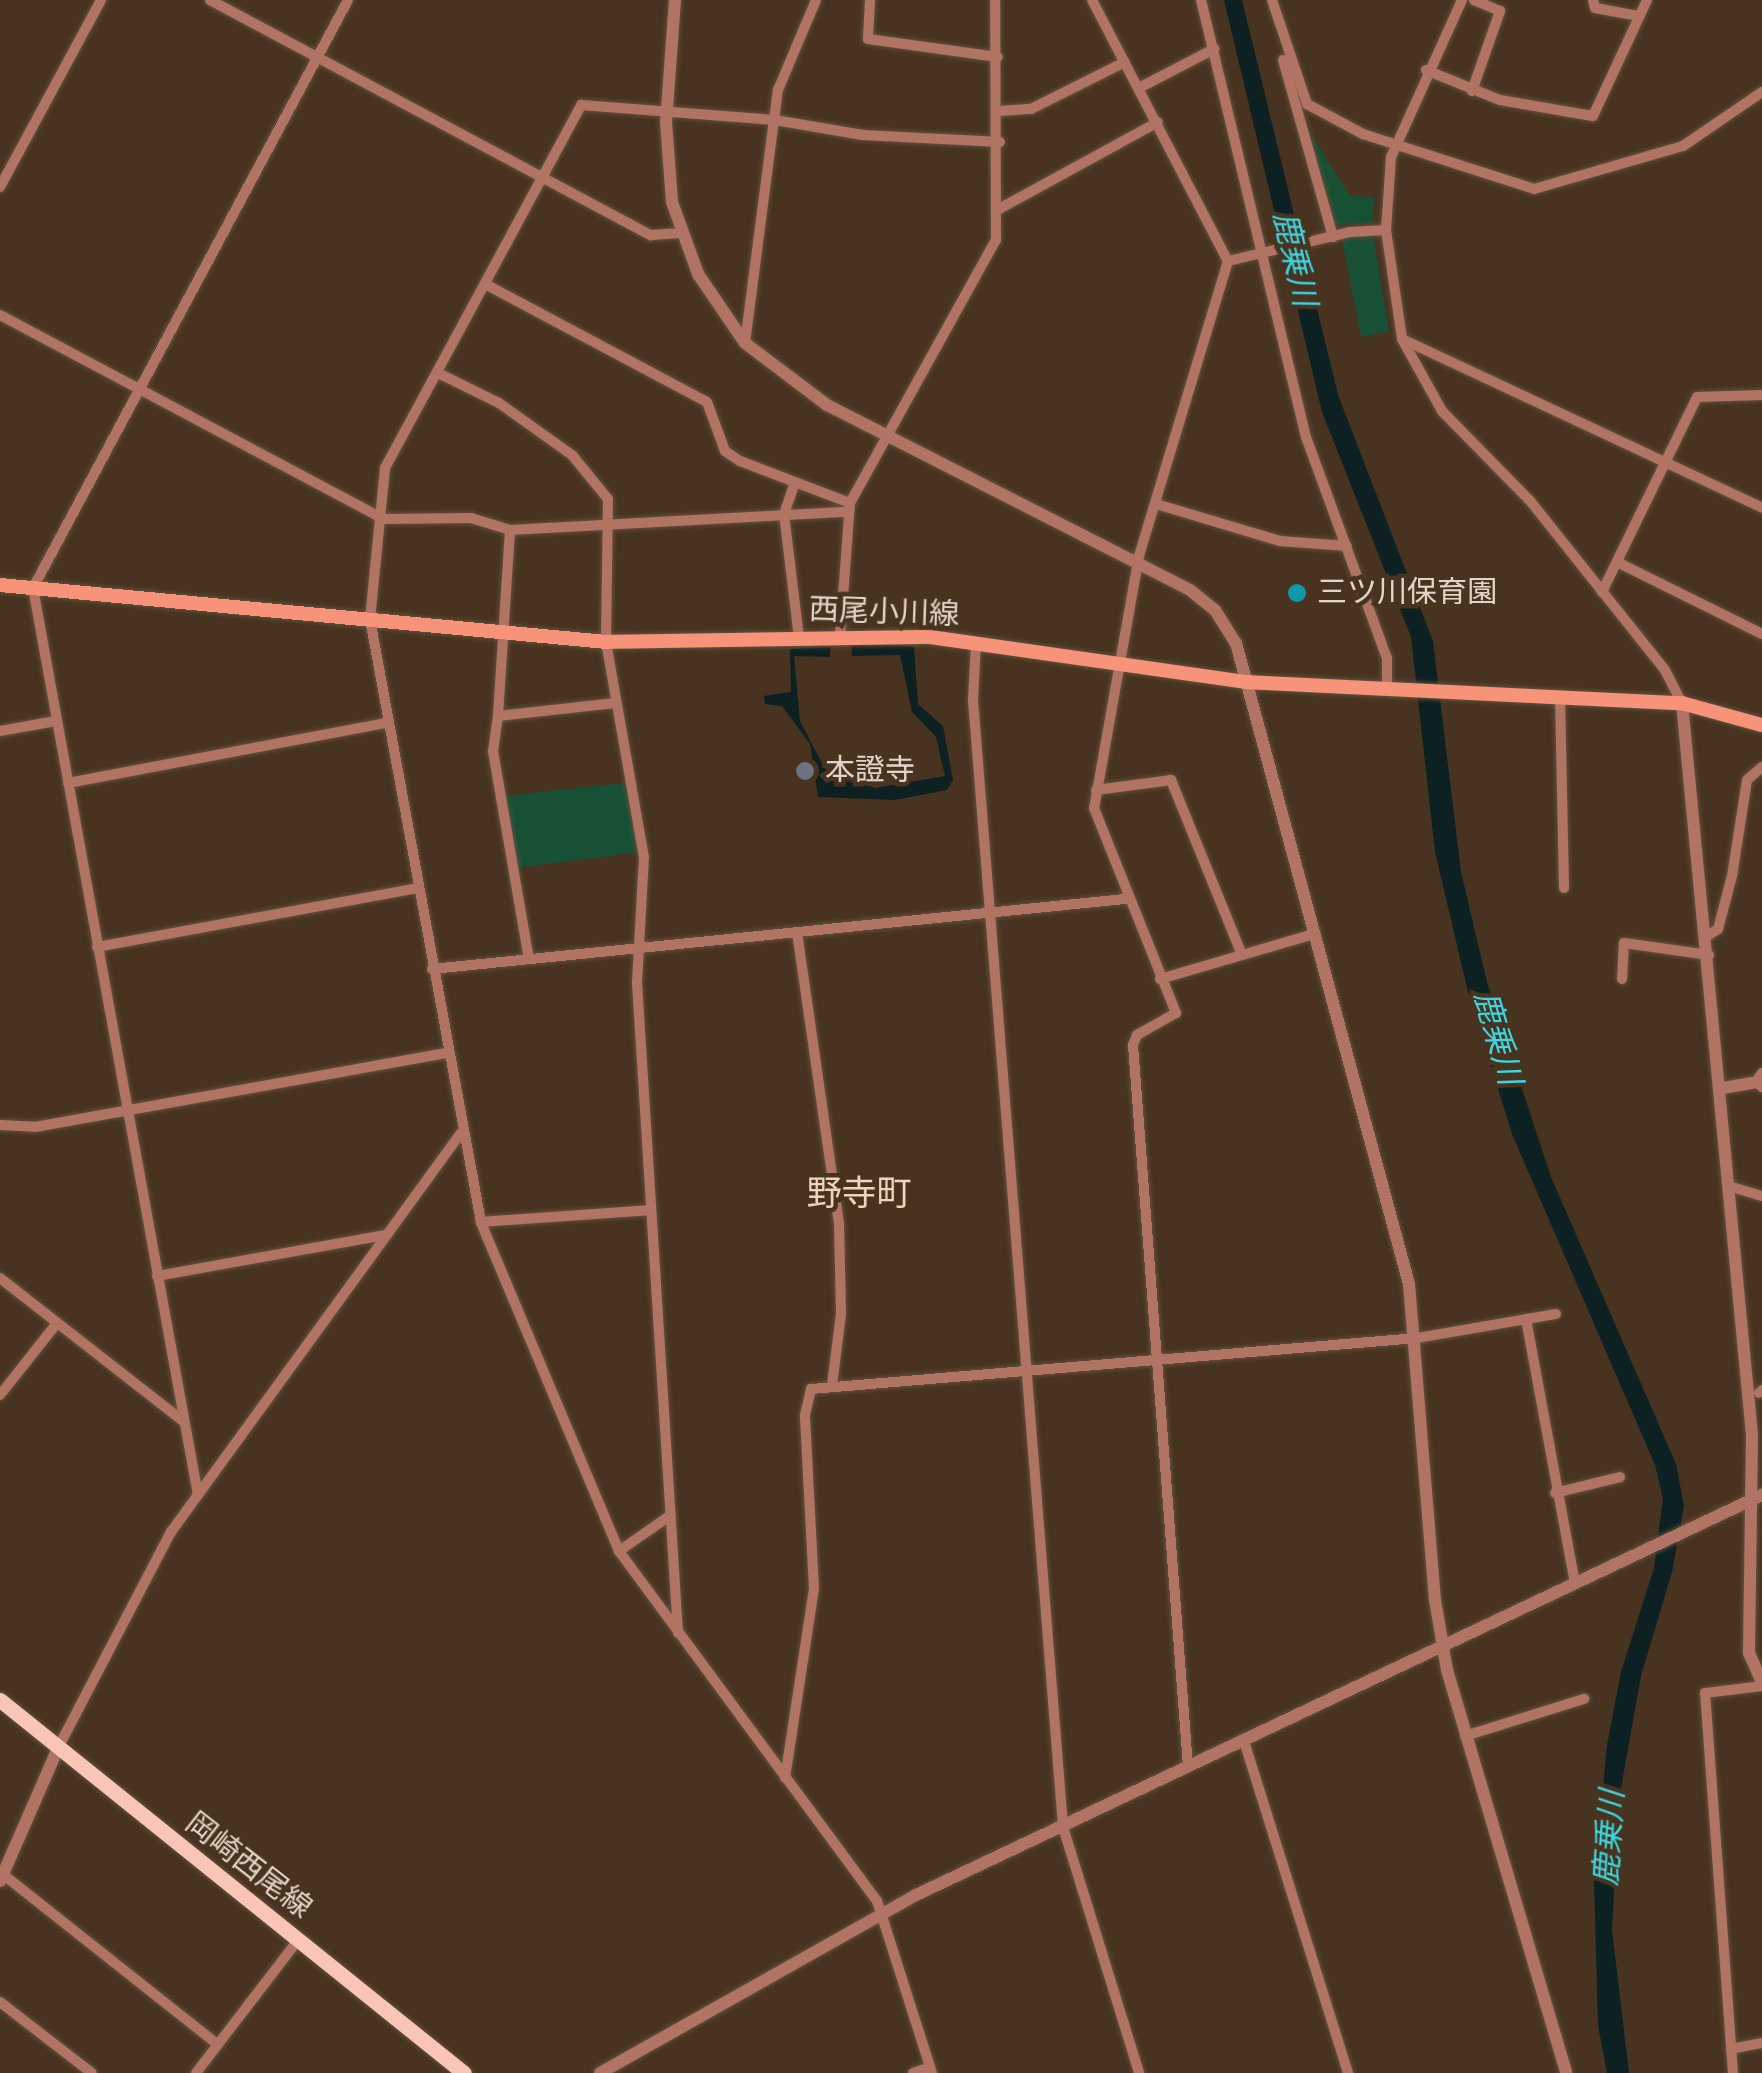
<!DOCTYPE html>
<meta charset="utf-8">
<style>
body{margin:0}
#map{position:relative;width:1762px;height:2073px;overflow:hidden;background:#47331f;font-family:"Alegreya Sans","Noto Sans JP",sans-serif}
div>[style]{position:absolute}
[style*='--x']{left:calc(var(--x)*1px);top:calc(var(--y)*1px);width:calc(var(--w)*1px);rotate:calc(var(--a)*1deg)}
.green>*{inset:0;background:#185036}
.water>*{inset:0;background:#0e2122}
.roads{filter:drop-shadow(0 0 2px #63503d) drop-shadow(0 0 2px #63503d)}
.minor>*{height:10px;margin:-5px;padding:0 5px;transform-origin:5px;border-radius:5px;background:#b17363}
.tertiary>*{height:12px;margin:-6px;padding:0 6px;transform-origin:6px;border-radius:6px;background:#b17363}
.secondary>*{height:14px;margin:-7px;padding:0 7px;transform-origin:7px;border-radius:7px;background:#f69379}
.primary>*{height:15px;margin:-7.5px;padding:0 7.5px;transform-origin:7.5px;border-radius:7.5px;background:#f9c5b7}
.dots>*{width:28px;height:28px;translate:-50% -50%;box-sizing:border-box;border:5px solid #47331f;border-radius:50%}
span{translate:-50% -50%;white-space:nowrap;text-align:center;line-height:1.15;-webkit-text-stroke:9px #47331f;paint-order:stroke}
.poi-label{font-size:30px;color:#e2d4c8}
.left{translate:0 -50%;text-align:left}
.street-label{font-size:30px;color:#e2d4c8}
.water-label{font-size:32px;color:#3dd5df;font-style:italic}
.quarter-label{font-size:35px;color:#eed4bc}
</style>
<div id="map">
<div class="green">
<i style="clip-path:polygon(1305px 124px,1349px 195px,1375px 198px,1372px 223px,1334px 225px)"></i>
<i style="clip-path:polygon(1373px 235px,1389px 331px,1361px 337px,1342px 239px)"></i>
<i style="clip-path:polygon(627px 783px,639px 852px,516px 868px,504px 796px)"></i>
</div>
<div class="water">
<i style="clip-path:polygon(1224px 0,1242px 0,1338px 395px,1433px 641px,1461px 872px,1487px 982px,1551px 1177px,1676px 1464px,1684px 1506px,1672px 1572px,1641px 1676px,1619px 1799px,1612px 1930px,1629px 2073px,1607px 2073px,1598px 2026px,1594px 1881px,1607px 1745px,1621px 1672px,1654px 1568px,1663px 1498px,1655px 1465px,1512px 1134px,1468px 992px,1435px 852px,1411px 637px,1322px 412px)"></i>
<i style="clip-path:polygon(851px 642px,914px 647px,918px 704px,943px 726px,953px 780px,947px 790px,895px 800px,818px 797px,810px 744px,782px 706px,765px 704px,764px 696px,791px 692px,790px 649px,830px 647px,830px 657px,794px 656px,800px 721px,825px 769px,875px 788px,945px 776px,936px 737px,912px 712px,900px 655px,852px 656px)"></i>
</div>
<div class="roads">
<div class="minor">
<i style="--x:210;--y:0;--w:500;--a:28.1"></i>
<i style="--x:651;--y:235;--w:30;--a:-4"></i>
<i style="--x:870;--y:0;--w:39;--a:93"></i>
<i style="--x:868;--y:39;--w:131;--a:7.9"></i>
<i style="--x:1092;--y:0;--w:294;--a:62.5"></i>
<i style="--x:1228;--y:261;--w:308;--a:106.8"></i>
<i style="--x:1139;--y:556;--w:256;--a:100.1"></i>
<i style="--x:1094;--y:808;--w:221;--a:68.2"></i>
<i style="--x:1176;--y:1013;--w:45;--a:150.6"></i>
<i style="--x:1137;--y:1035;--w:11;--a:112"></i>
<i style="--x:1133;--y:1045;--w:724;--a:85.64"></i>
<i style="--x:1201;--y:0;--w:449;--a:76.5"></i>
<i style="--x:1306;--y:437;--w:235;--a:69.9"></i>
<i style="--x:1387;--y:658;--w:32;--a:90"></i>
<i style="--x:1272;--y:0;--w:110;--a:71.4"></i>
<i style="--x:1307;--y:104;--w:64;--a:28.2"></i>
<i style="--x:1363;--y:134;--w:180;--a:17.8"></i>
<i style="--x:1534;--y:189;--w:155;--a:-16.1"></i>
<i style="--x:1683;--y:146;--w:96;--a:-34.4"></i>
<i style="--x:1462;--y:0;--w:172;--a:114.3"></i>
<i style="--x:1391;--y:157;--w:73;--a:93.9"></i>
<i style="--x:1386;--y:230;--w:110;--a:81.6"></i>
<i style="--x:1402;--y:339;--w:82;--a:60.9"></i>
<i style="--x:1442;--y:411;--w:127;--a:45.6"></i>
<i style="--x:1531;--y:502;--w:215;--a:51.4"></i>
<i style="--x:1665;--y:670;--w:37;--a:63"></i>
<i style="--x:1593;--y:0;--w:8;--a:76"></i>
<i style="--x:1595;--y:8;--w:45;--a:10.3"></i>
<i style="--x:1283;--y:60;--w:184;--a:74.2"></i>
<i style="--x:1426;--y:70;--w:80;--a:22.1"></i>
<i style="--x:1500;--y:100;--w:94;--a:9.8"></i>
<i style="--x:1593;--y:116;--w:128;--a:-65"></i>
<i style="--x:1139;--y:88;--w:85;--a:-27.5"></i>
<i style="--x:1472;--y:91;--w:85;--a:-70.7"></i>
<i style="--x:1500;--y:11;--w:28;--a:-157"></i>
<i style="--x:1000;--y:111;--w:31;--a:-4"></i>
<i style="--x:1031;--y:109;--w:105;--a:-26.6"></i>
<i style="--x:0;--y:187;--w:213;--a:-61.6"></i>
<i style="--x:999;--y:209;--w:181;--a:-28.7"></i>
<i style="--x:1228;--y:261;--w:125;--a:-13.4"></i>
<i style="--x:1350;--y:232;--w:36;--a:-3"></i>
<i style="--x:485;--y:284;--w:251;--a:28"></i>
<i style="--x:707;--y:402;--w:52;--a:69.8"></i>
<i style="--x:725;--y:451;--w:18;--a:34"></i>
<i style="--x:740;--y:461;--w:118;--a:20.9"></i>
<i style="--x:0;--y:315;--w:434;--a:28"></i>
<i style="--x:383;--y:519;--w:88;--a:-0.7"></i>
<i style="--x:471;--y:518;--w:41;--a:17.1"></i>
<i style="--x:510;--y:530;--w:337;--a:-3.1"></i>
<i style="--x:1402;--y:339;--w:398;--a:25.1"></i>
<i style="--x:745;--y:343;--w:255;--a:-82.6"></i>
<i style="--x:778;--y:90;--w:98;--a:-67.1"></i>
<i style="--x:438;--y:373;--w:68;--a:26.2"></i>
<i style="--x:499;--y:403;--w:90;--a:35.5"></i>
<i style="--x:572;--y:455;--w:57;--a:50.7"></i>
<i style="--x:608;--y:499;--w:143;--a:90.8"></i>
<i style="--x:606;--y:642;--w:218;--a:80"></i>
<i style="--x:644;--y:857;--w:126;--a:93.2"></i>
<i style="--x:637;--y:983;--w:651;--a:86.39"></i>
<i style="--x:794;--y:485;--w:31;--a:109"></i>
<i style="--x:784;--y:514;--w:125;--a:83.1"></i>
<i style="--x:1156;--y:504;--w:129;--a:16.6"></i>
<i style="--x:1280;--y:541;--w:67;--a:4.3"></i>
<i style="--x:510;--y:530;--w:186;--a:93.7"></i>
<i style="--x:498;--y:716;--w:118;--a:-6.3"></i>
<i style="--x:1617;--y:562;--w:162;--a:26.4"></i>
<i style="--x:1602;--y:592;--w:217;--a:-64"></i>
<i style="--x:1697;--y:397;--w:65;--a:-1.8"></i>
<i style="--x:840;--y:636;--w:133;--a:-85.7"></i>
<i style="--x:850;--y:503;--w:301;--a:-61"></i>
<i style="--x:996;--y:240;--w:240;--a:-90.2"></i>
<i style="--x:976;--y:643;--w:57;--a:93"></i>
<i style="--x:973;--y:700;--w:1131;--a:85.43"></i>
<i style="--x:1063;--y:1827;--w:257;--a:72.8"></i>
<i style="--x:1560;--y:696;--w:192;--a:88.8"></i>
<i style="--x:498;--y:716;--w:35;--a:98"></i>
<i style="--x:493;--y:751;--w:211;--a:80.2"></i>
<i style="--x:0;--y:731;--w:57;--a:-10.1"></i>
<i style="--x:68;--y:783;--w:324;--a:-10.7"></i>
<i style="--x:1096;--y:790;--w:76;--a:-7.6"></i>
<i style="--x:1171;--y:780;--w:189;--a:67.9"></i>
<i style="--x:797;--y:932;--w:295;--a:81.8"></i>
<i style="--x:839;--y:1224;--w:90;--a:88.7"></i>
<i style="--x:841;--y:1314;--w:72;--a:97.2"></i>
<i style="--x:1707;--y:936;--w:13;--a:-32"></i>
<i style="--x:1718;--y:929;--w:55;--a:-75.2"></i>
<i style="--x:1732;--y:876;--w:97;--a:-81.1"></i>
<i style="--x:1747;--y:780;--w:20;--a:-41"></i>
<i style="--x:97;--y:947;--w:325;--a:-10.4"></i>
<i style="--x:432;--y:969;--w:697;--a:-5.77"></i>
<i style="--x:1160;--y:979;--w:160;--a:-16.3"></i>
<i style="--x:1622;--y:979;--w:36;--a:-87"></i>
<i style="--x:1624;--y:943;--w:86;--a:8"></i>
<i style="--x:1762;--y:1073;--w:11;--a:124"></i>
<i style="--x:1756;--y:1082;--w:8;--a:40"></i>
<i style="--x:0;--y:1125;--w:35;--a:3"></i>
<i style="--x:35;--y:1127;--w:418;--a:-10.2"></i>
<i style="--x:1732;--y:1187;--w:31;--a:17"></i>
<i style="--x:481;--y:1222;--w:170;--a:-4"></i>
<i style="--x:157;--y:1276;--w:233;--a:-10.2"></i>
<i style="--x:0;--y:1278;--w:231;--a:38"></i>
<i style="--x:1526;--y:1319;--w:269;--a:79.5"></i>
<i style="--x:1759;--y:1393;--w:4;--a:-45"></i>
<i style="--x:0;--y:1395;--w:92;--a:-51.6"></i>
<i style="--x:1555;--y:1493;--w:67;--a:-13.8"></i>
<i style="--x:198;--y:1495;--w:922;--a:-100.31"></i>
<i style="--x:33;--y:588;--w:667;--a:-61.82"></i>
<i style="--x:619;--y:1551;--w:63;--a:-34.7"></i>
<i style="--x:1465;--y:1736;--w:125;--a:-17.3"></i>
<i style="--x:1244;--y:1741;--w:348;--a:72.6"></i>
<i style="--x:59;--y:1746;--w:242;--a:-62.4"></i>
<i style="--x:171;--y:1532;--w:493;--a:-54"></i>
<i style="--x:785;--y:1778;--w:191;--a:-81.3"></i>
<i style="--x:814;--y:1589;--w:174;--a:-93"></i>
<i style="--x:805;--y:1415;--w:27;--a:-77"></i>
<i style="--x:811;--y:1389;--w:608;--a:-4.81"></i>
<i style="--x:1417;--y:1338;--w:141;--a:-9.8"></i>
<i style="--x:0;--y:1872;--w:278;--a:38.4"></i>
<i style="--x:0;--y:2002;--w:116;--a:37.7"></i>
<i style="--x:1731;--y:2049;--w:32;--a:-11"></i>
<i style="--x:196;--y:2073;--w:168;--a:-52.5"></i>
<i style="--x:913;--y:2073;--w:18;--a:-19"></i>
<i style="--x:932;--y:2073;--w:181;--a:-107.7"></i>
<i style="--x:877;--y:1901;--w:435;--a:-126.4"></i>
<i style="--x:619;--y:1551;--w:357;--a:-112.8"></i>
<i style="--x:481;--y:1222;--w:613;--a:-100.43"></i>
<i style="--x:370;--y:619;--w:152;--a:-84.3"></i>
<i style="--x:385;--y:468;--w:413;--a:-61.6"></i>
<i style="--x:581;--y:105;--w:195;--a:4.4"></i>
<i style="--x:775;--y:120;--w:89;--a:9.7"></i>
<i style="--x:863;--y:135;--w:137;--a:2.9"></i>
<i style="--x:1733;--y:2073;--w:381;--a:-94.2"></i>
<i style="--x:1705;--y:1693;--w:57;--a:-7"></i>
</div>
<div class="tertiary">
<i style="--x:675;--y:0;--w:122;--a:94.2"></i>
<i style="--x:666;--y:122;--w:80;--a:85.7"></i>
<i style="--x:672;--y:202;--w:77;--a:70.1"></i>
<i style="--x:698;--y:274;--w:83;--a:55.7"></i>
<i style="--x:745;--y:343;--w:103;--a:37.1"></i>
<i style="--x:827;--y:405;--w:407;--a:27"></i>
<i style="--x:1190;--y:590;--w:32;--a:39"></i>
<i style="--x:1215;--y:610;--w:39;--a:58"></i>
<i style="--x:1236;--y:643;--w:664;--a:74.9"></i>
<i style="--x:1409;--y:1284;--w:317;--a:85.3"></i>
<i style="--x:1435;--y:1600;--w:71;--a:80.3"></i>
<i style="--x:1447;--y:1670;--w:420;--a:73.5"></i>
<i style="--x:1682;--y:703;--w:736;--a:84.54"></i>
<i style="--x:1752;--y:1436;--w:217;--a:90.8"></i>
<i style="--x:1749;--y:1653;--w:32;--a:66"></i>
<i style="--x:1723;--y:1088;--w:34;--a:-10"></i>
<i style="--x:0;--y:1881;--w:147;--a:-66.4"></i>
<i style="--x:600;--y:2073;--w:363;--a:-29.4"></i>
<i style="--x:916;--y:1895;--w:936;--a:-25.31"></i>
</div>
<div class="secondary">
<i style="--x:0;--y:585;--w:609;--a:5.37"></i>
<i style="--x:606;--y:642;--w:324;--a:-0.9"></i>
<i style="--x:930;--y:637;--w:320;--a:8.1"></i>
<i style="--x:1247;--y:682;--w:436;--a:2.8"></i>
<i style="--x:1682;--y:703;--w:83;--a:15.4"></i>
</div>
<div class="primary">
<i style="--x:0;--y:1700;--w:595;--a:38.8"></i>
</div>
</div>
<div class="dots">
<i style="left:1297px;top:593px;background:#0f9aa8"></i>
<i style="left:805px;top:771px;background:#6b7280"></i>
</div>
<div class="poi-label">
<span class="left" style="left:1317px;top:593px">三ツ川保育園</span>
<span class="left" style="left:825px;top:771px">本證寺</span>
</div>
<div class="street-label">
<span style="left:884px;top:613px;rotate:2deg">西尾小川線</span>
<span style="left:248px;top:1866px;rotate:38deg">岡崎西尾線</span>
</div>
<div class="water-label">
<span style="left:1294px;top:259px;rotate:77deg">鹿乗川</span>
<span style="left:1497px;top:1038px;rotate:74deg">鹿乗川</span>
<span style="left:1610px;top:1838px;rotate:-86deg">鹿乗川</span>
</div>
<div class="quarter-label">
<span style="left:859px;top:1195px">野寺町</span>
</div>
</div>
